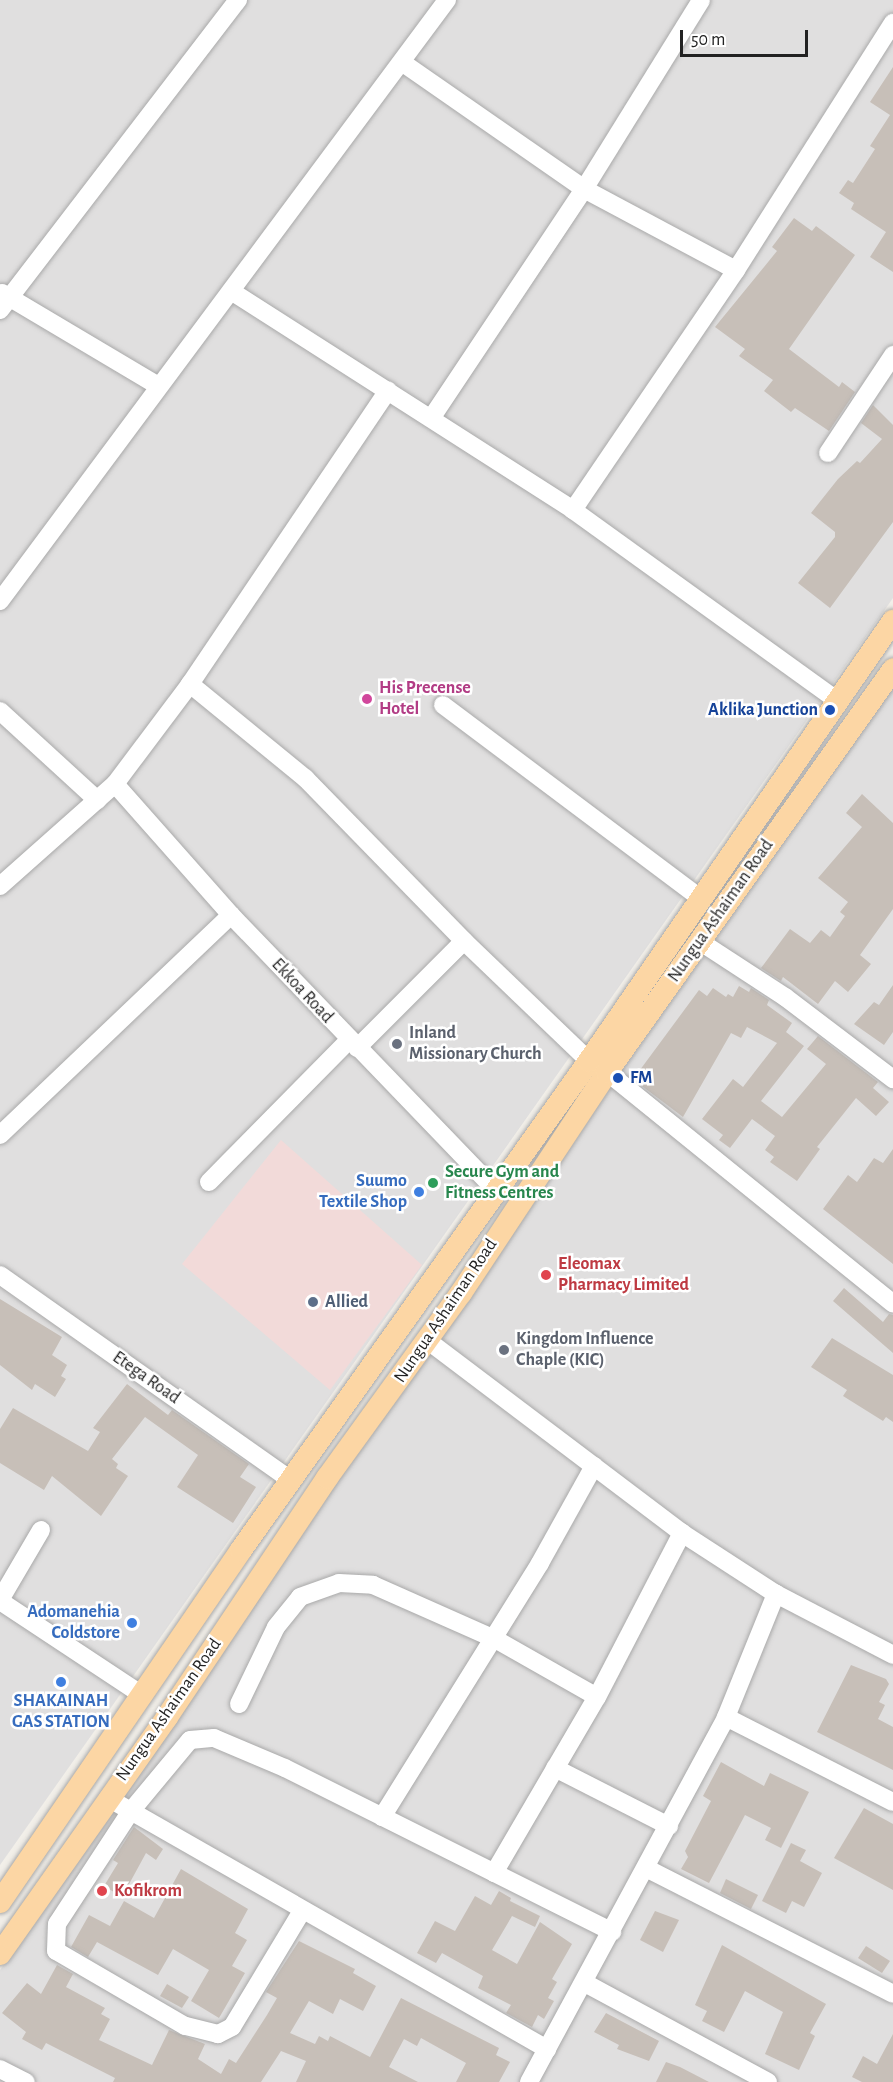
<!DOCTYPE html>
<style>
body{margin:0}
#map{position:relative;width:893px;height:2082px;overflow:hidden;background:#f2efe9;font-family:"Alegreya Sans",sans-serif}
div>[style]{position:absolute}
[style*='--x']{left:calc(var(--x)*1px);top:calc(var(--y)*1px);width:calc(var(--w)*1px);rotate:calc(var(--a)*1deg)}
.residential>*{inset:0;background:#e0dfdf}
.commercial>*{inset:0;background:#f2dad9}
.building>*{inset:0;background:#c7bfb8}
.roads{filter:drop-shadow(0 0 2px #a9a9a9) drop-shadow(0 0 2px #a9a9a9)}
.minor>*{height:18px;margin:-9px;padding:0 9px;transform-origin:9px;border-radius:9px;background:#fff}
.major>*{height:22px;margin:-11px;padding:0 11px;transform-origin:11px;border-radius:11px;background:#fcd6a4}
.dots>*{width:16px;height:16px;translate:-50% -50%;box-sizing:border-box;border:3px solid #fff;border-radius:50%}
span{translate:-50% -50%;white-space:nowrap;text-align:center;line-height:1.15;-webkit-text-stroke:5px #fff;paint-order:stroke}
.hotel-label{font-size:18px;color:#b23c85;font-weight:700}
.left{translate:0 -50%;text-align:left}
.transit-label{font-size:18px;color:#164399;font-weight:700}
.right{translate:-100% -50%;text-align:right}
.street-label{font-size:18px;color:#222}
.worship-label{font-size:18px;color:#5b616d;font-weight:700}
.leisure-label{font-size:18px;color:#27864d;font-weight:700}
.shop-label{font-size:18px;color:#366cbe;font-weight:700}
.health-label{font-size:18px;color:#be3a42;font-weight:700}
.service-label{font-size:18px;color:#4e5e75;font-weight:700}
.scale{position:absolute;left:680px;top:30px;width:128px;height:27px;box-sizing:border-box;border:3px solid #222;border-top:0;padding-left:8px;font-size:18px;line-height:21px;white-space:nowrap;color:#222;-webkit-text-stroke:4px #fff;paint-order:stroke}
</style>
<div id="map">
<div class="residential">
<i style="clip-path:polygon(0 0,893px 0,893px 598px,0 1865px)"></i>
<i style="clip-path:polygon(893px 688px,893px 2082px,0 2082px,0 1970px,515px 1222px)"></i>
</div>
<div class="commercial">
<i style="clip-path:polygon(281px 1140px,422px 1265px,330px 1390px,182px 1264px)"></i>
</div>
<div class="building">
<i style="clip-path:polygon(893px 67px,893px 272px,870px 257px,886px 232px,851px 209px,854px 203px,839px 193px,848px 180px,853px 183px,875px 149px,870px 146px,890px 115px,870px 102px)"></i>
<i style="clip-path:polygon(794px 218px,812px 231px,816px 226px,855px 255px,789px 349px,839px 387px,842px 382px,855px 392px,829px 431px,795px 408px,791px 412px,764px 391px,773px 380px,739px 356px,745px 349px,715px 327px,777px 251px,772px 247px)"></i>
<i style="clip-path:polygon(873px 405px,893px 425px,893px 522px,830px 608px,798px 583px,835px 537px,835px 532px,811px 513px,838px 479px,857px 461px,860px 463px,882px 439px,861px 423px)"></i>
<i style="clip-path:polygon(862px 794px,893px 823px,893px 909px,860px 955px,871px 964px,848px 992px,835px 981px,818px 1004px,783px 977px,781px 981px,761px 968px,790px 929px,810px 943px,821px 930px,830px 937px,845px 916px,840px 912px,848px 902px,818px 878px,862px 827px,846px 813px)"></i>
<i style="clip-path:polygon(893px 985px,893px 1032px,884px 1045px,854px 1024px,874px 1002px,879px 1005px)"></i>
<i style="clip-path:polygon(739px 986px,749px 992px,751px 988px,769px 1000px,767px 1005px,792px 1023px,786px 1032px,804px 1046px,761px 1101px,782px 1117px,826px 1064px,807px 1049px,818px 1036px,878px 1082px,873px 1088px,889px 1102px,876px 1116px,856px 1098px,817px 1147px,820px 1149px,797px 1181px,770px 1162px,774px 1157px,765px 1150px,775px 1136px,752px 1119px,730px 1148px,719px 1140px,723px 1135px,702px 1119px,733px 1079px,743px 1087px,777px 1043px,747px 1027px,741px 1038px,731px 1033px,683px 1117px,638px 1083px,642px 1077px,637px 1074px,699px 990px,707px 996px,713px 988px,726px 997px,728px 994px,733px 997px)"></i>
<i style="clip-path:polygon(893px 1149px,893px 1264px,823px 1209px,848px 1175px,857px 1182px,874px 1158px,883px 1163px)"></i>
<i style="clip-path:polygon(844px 1288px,883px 1322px,889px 1314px,893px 1315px,893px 1353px,833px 1301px)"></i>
<i style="clip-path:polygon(0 1299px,62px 1337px,52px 1355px,67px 1365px,61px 1376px,66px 1379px,55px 1397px,35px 1384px,32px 1390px,0 1365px)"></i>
<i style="clip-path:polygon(832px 1338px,893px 1375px,893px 1422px,886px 1417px,883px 1421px,843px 1396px,847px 1390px,811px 1367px)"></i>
<i style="clip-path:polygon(127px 1384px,168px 1415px,172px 1410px,249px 1464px,240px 1477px,256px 1487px,233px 1523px,177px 1487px,198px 1455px,145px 1417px,112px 1459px,118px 1464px,116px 1468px,128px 1476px,101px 1516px,52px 1476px,44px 1490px,0 1463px,0 1429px,13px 1408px,88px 1451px,100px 1432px,93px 1428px)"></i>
<i style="clip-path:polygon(851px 1665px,886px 1679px,889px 1684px,879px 1702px,885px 1705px,878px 1719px,893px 1727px,893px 1770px,817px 1732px)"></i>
<i style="clip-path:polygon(721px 1762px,764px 1786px,770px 1773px,809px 1792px,781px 1848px,765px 1840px,771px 1828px,745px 1815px,709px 1883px,681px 1869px,688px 1857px,685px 1851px,711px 1801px,703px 1796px)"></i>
<i style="clip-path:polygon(864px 1808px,893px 1824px,893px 1890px,834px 1858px)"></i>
<i style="clip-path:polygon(134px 1827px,163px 1849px,156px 1860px,146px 1853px,122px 1897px,104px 1886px,118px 1863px,113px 1860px)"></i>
<i style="clip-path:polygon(791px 1843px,806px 1850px,800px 1861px,822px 1873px,804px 1907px,792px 1901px,786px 1913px,762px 1901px)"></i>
<i style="clip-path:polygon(181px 1869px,248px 1909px,235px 1933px,247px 1940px,232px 1966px,245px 1973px,219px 2018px,191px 2001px,209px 1970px,173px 1949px,158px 1975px,97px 1942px,88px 1957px,71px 1947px,89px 1915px,110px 1926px,124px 1901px,154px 1918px)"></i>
<i style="clip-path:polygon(726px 1879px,758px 1895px,751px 1909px,720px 1893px)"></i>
<i style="clip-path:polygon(499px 1891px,511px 1898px,510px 1901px,540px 1916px,535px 1927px,512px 1916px,492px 1950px,517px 1964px,540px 1922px,572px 1944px,552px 1979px,557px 1982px,548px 1998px,554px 2001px,544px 2019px,538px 2015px,532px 2027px,506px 2013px,511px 2005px,478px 1988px,483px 1976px,442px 1953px,436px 1963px,417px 1953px,435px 1921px,455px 1931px,475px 1896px,491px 1905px)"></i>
<i style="clip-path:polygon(655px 1911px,679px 1920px,663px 1952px,640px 1940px)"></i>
<i style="clip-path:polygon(299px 1941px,355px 1969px,353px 1973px,376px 1986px,363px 2011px,340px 1999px,333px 2014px,309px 2001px,290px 2033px,315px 2044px,319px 2036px,328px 2041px,330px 2036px,370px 2057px,401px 1998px,499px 2048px,496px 2055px,510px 2062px,499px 2082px,456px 2082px,466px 2063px,421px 2038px,417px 2046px,404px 2039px,389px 2067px,418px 2082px,296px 2082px,306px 2061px,281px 2051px,261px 2082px,113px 2082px,115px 2078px,46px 2043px,42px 2050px,22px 2039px,26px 2032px,2px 2013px,27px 1983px,41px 1994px,57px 1965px,73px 1974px,66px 1987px,105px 2008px,101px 2014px,110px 2019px,99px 2040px,152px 2065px,169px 2030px,205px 2044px,198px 2059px,221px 2074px,229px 2059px,236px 2063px,267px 2015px,277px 1998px,266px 1992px)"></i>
<i style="clip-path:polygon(722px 1945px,826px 2004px,810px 2033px,815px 2036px,799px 2070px,765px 2054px,783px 2012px,745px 1991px,724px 2032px,702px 2021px,707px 2011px,695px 2005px)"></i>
<i style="clip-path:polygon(866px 1946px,890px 1961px,882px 1973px,858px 1958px)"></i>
<i style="clip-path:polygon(167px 1984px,189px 1997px,182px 2008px,160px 1996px)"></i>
<i style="clip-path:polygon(606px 2013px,659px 2041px,649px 2061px,617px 2049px,619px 2045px,594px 2032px)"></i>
<i style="clip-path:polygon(893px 2034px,893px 2082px,862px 2082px,852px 2077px,863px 2056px,877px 2064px)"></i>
<i style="clip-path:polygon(666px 2062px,680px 2067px,709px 2082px,656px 2082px)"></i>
</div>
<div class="roads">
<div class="minor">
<i style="--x:403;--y:63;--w:221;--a:34.8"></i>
<i style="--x:584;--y:189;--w:172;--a:28.1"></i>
<i style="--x:231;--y:291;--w:406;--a:32.6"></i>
<i style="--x:573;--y:510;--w:327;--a:35.8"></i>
<i style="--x:2;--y:293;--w:180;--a:30.7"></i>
<i style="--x:0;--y:310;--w:391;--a:-52.5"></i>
<i style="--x:432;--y:417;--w:274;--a:-56.3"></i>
<i style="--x:584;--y:189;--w:222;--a:-58.2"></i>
<i style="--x:828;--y:453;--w:118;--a:-56.4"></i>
<i style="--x:573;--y:510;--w:290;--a:-55.8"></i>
<i style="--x:736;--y:270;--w:293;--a:-57.6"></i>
<i style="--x:0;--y:601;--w:749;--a:-53.36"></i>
<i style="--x:190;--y:684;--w:149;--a:39.3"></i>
<i style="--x:305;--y:778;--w:228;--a:45.7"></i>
<i style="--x:464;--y:941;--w:173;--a:43.8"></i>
<i style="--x:443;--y:705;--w:321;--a:36.9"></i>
<i style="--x:0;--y:711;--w:132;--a:42.5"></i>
<i style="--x:115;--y:784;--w:175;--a:48.5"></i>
<i style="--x:231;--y:915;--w:383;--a:46.1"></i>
<i style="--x:0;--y:886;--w:154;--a:-41.6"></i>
<i style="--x:115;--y:784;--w:125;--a:-53.1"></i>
<i style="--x:190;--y:684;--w:354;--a:-56"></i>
<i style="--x:699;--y:941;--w:103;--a:33.1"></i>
<i style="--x:785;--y:997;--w:136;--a:37.2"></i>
<i style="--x:357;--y:1048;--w:151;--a:-45"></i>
<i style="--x:607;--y:1072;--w:368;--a:39"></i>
<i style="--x:0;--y:1135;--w:319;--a:-43.6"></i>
<i style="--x:209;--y:1182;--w:199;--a:-45.4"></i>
<i style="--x:0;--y:1275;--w:357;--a:35.2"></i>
<i style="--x:427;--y:1340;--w:320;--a:37.1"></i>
<i style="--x:682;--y:1533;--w:112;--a:33"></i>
<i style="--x:776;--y:1594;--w:132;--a:27.5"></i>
<i style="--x:0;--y:1600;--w:81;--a:-59.6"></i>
<i style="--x:0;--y:1601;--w:170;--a:33.5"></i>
<i style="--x:239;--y:1704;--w:85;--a:-64.3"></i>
<i style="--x:276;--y:1627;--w:38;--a:-51"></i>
<i style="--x:300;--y:1597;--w:41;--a:-19.7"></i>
<i style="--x:339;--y:1583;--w:34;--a:3"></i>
<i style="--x:373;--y:1585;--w:133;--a:23.9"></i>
<i style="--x:495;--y:1639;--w:117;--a:29.6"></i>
<i style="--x:726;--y:1717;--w:187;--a:27"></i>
<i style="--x:555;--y:1768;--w:128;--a:27"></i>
<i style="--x:108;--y:1798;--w:506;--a:29.76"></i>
<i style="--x:382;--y:1817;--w:299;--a:-58.1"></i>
<i style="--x:540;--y:1563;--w:111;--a:-60.9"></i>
<i style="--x:646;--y:1868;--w:277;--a:27"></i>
<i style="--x:494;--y:1873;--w:204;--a:-59.7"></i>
<i style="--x:597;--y:1697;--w:185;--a:-62.6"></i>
<i style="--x:302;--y:1911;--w:135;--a:121.1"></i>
<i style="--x:232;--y:2027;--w:16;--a:153"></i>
<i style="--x:218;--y:2034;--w:34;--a:-166"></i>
<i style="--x:185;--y:2026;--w:149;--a:-149.8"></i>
<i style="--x:56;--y:1951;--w:27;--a:-88"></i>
<i style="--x:57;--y:1924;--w:135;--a:-56.8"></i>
<i style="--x:131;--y:1811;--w:92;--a:-50.3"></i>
<i style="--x:190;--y:1740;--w:24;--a:-5"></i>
<i style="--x:214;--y:1738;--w:77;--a:22.9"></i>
<i style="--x:285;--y:1768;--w:366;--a:26.6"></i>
<i style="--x:585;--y:1983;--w:208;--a:28.4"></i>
<i style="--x:0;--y:2069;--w:29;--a:27"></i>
<i style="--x:529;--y:2082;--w:415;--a:-61.6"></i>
<i style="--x:726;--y:1717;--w:133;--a:-67.9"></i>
</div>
<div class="major">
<i style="--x:0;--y:1902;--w:427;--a:-55.6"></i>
<i style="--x:241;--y:1550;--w:600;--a:-54.56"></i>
<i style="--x:589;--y:1061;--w:535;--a:-55.36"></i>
<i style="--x:0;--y:1954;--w:290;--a:-54.8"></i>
<i style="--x:167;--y:1717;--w:288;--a:-56.2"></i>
<i style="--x:327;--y:1478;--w:228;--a:-54.1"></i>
<i style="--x:461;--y:1293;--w:265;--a:-56.5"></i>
<i style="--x:607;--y:1072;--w:494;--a:-54.6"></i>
</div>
</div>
<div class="dots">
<i style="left:367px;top:699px;background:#d1479c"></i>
<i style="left:830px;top:710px;background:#1a4fb4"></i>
<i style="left:397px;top:1044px;background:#6b7280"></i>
<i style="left:618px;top:1078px;background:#1a4fb4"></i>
<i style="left:433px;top:1183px;background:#2e9e5b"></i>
<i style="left:419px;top:1192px;background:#3f7fe0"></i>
<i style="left:546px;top:1275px;background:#e0444e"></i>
<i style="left:313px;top:1302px;background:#5c6f8a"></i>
<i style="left:504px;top:1350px;background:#6b7280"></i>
<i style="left:132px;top:1623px;background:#3f7fe0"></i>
<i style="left:61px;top:1682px;background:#3f7fe0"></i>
<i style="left:102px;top:1891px;background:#e0444e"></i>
</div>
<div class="hotel-label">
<span class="left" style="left:379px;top:699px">His Precense<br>Hotel</span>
</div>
<div class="transit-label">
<span class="right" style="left:818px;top:710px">Aklika Junction</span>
<span class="left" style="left:630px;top:1078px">FM</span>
</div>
<div class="street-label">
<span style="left:721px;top:911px;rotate:-55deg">Nungua Ashaiman Road</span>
<span style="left:302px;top:991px;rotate:47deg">Ekkoa Road</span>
<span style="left:446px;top:1311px;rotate:-56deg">Nungua Ashaiman Road</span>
<span style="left:146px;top:1378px;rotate:35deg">Etega Road</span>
<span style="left:169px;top:1710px;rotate:-55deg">Nungua Ashaiman Road</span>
</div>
<div class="worship-label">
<span class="left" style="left:409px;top:1044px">Inland<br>Missionary Church</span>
<span class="left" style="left:516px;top:1350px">Kingdom Influence<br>Chaple (KIC)</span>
</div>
<div class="leisure-label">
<span class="left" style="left:445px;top:1183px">Secure Gym and<br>Fitness Centres</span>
</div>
<div class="shop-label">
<span class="right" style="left:407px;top:1192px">Suumo<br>Textile Shop</span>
<span class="right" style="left:120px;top:1623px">Adomanehia<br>Coldstore</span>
<span style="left:61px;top:1712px">SHAKAINAH<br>GAS STATION</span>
</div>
<div class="health-label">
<span class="left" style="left:558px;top:1275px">Eleomax<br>Pharmacy Limited</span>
<span class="left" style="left:114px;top:1891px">Kofikrom</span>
</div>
<div class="service-label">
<span class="left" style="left:325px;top:1302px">Allied</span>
</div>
<div class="scale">50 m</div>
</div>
